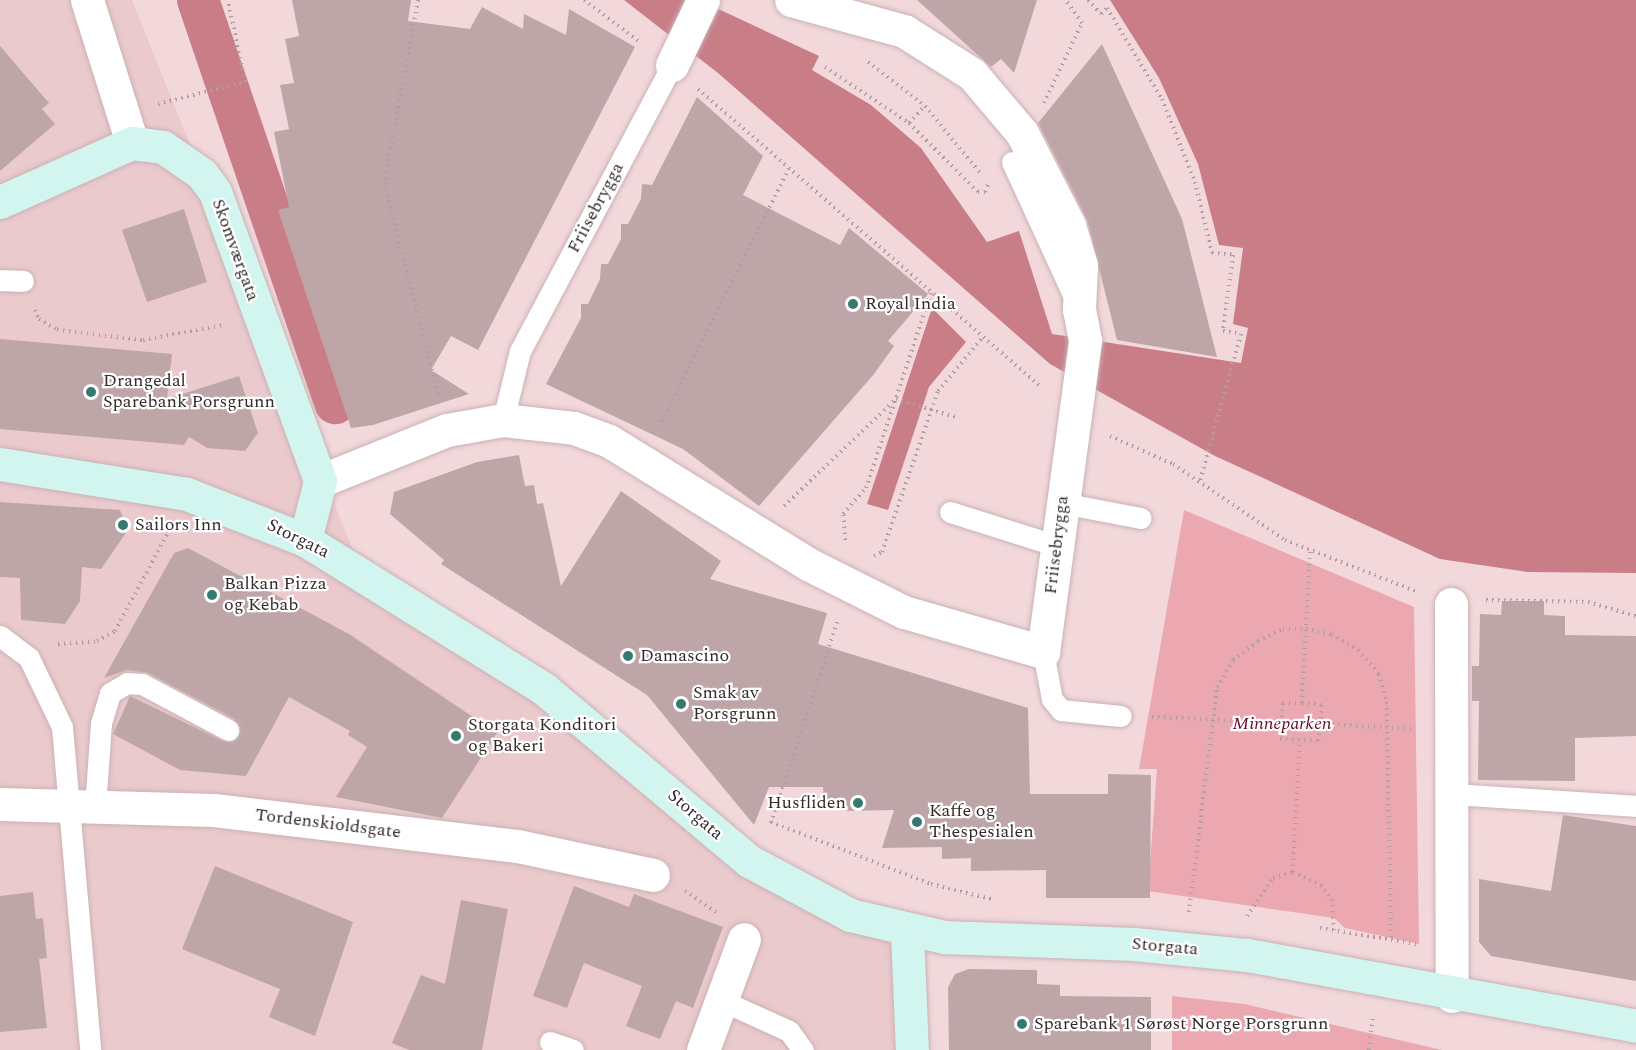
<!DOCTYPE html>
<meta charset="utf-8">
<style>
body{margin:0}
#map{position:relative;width:1636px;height:1050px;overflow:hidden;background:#f2d8db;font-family:Spectral,serif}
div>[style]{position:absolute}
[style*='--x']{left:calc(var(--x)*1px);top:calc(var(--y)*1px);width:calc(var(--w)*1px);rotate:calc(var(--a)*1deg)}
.built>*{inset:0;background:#ebcacd}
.green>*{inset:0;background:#eba8b0}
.water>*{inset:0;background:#c97d87}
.canal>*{height:42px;margin:-21px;padding:0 21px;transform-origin:21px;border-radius:21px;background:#c97d87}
.building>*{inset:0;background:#bea6a8}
.path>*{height:4px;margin-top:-2px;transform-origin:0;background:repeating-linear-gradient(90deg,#b29ea0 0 1.5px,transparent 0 6px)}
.roads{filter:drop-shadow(0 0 2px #cab2b4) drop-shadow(0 0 2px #cab2b4)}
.lane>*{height:21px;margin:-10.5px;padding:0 10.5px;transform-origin:10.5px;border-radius:10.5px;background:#fff}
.street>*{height:33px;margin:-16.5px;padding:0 16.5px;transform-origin:16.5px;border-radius:16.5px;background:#fff}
.secondary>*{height:33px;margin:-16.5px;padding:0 16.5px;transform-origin:16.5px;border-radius:16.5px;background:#d3f5f0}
.dots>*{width:16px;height:16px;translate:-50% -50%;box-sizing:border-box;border:3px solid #fff;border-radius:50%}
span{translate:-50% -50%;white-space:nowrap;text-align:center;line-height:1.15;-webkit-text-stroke:4.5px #fff;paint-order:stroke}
.street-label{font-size:18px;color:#342a2b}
.poi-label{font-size:18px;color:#342a2b}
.left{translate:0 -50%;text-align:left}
.right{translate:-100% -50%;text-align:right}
.park-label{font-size:18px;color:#660724;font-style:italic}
</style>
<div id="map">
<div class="built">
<i style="clip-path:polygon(0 0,132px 0,353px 550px,678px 791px,792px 896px,909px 930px,910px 1050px,0 1050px)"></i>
</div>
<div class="green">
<i style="clip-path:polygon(1184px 510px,1414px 607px,1419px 944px,1345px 928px,1334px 918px,1148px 891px,1157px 769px,1139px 769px)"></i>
<i style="clip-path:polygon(1172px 996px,1244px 1004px,1442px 1050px,1172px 1050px)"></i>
</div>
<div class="water">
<i style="clip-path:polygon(624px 0,699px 0,819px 56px,812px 70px,871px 105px,921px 148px,987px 242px,1019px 231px,1052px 334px,1241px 363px,1248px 328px,1233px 324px,1243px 248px,1219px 245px,1198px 164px,1159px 78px,1110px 0,1636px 0,1636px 573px,1527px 572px,1440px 559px,1215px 456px,1050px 364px,718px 73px)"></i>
<i style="clip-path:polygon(932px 308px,966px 342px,929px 387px,888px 510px,867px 504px)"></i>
</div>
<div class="canal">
<i style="--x:198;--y:0;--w:426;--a:71.2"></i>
</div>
<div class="building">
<i style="clip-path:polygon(292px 0,411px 0,408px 21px,470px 29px,482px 7px,523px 29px,524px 14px,566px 35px,569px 9px,635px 47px,478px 350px,451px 336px,431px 370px,469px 394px,373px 425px,351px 428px,278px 210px,289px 207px,274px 132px,289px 129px,280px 85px,294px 83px,285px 39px,299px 36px)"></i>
<i style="clip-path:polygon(917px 0,1037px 0,1014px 73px,1001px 59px,991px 67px)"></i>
<i style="clip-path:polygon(1102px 44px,1182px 219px,1217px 357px,1117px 340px,1087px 220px,1038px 123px)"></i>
<i style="clip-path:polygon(0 46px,49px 103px,42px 109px,55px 124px,0 171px)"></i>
<i style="clip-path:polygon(697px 97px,763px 156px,743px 195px,840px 245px,849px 228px,928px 294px,888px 341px,894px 346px,874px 374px,759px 506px,683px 449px,546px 384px,581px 318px,581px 304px,588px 304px,600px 279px,601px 264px,608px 264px,621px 239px,621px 224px,628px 224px,641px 199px,642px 184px,652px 185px)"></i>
<i style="clip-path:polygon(184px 209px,207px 282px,147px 302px,122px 230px)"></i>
<i style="clip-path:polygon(0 339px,172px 354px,167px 399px,239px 376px,258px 433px,245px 451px,207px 448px,189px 437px,184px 445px,0 429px)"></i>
<i style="clip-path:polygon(519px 455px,525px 486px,534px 485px,537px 504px,543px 503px,561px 586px,621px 491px,721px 561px,710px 579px,827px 613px,818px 644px,1028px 708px,1030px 794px,1108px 794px,1108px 774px,1151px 775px,1150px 898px,1046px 898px,1046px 870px,971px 871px,971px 858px,942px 859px,942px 847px,882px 848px,894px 810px,845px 811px,845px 798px,824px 799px,823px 787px,769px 787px,754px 825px,647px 695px,441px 564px,444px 560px,390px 514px,394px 492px,477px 462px)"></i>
<i style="clip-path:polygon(0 502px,120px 510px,128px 530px,101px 569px,82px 567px,80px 601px,65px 624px,21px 620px,20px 578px,0 577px)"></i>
<i style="clip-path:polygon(188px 548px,349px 634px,497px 733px,442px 818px,336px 797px,367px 747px,348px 735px,350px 731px,289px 697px,246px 776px,180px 770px,113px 734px,130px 696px,223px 741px,239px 735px,234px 719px,148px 673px,127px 670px,104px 678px,174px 553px)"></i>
<i style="clip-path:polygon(1502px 601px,1544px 601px,1544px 615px,1565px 616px,1565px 635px,1636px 636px,1636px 736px,1575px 738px,1575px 781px,1478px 780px,1479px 701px,1472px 701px,1472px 666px,1479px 666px,1480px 614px,1501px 615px)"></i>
<i style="clip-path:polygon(1563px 815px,1636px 826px,1636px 981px,1491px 956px,1479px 942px,1479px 879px,1551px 891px)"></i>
<i style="clip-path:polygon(215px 866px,353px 922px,315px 1036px,269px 1017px,280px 989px,182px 949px)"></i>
<i style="clip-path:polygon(574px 886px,629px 907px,634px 894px,723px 927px,693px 1008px,676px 1001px,660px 1039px,626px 1026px,642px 986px,584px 963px,567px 1008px,533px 996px)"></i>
<i style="clip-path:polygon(33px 892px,36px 919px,43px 918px,47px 958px,39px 959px,47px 1028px,0 1032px,0 896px)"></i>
<i style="clip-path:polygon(461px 900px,508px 909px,482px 1050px,409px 1050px,392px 1043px,421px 975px,445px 984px)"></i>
<i style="clip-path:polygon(1037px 970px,1037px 984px,1060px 985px,1060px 996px,1151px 997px,1151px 1050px,949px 1050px,948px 987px,955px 974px,969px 969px)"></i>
</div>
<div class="path">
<i style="--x:418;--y:0;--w:186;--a:100.5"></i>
<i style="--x:384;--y:183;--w:218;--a:75.6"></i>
<i style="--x:584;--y:0;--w:71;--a:37"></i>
<i style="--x:1088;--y:0;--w:19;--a:47"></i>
<i style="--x:1101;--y:14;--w:8;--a:-45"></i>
<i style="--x:1107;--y:8;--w:106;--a:58.9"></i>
<i style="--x:1162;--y:99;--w:89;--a:68.3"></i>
<i style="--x:1195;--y:182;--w:73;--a:76.5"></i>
<i style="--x:1212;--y:253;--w:21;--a:5"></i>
<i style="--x:1233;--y:255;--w:77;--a:97.5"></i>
<i style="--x:1223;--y:331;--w:18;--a:9"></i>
<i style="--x:1241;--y:334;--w:153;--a:105.6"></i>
<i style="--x:868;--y:62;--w:72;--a:37.7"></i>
<i style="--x:925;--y:106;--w:88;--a:50.5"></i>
<i style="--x:825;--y:67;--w:101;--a:33.7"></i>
<i style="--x:909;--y:123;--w:98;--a:45"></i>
<i style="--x:978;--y:192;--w:7;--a:0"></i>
<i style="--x:985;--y:192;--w:8;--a:-67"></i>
<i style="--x:698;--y:89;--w:454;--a:41"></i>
<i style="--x:1044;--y:103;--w:89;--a:-64.6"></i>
<i style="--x:1082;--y:23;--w:28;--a:-125"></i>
<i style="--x:158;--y:104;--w:90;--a:-14.2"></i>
<i style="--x:245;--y:82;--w:84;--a:-101.7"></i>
<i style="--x:909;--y:123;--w:23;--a:-47"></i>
<i style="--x:35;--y:310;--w:10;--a:66"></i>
<i style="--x:39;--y:319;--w:21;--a:31"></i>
<i style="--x:57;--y:330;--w:87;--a:6.6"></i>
<i style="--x:143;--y:340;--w:81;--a:-10.6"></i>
<i style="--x:659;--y:427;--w:289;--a:-63.3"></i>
<i style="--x:1110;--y:436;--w:69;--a:24"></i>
<i style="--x:1173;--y:464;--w:135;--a:34.2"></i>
<i style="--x:1285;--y:540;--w:143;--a:21.4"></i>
<i style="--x:784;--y:506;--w:155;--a:-43.7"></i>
<i style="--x:896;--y:399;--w:66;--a:16.8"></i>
<i style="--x:845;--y:540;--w:26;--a:-94"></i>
<i style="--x:843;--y:514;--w:35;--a:-49"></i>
<i style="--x:866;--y:488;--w:209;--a:-71.6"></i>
<i style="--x:874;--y:556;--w:9;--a:-27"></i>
<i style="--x:882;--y:552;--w:170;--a:-70.8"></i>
<i style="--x:938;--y:391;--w:69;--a:-50.3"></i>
<i style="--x:1486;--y:600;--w:102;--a:1.1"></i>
<i style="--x:1588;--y:602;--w:50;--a:16.3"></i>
<i style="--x:58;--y:644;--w:39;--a:-4"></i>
<i style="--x:97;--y:641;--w:21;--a:-29"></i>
<i style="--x:115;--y:631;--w:118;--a:-61.7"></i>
<i style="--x:1302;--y:703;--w:152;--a:-87"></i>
<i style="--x:1152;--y:717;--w:130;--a:2.6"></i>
<i style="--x:1282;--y:723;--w:20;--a:-87"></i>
<i style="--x:1283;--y:703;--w:19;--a:0"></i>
<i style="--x:1302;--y:703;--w:19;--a:6"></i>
<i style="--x:1321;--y:705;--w:19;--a:93"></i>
<i style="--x:1320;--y:724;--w:95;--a:3"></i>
<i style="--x:1282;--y:723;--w:16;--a:97"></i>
<i style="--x:1280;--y:739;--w:39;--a:3"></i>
<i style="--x:1319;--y:741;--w:17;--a:-87"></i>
<i style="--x:771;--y:822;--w:172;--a:21.2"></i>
<i style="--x:931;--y:884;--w:62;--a:14"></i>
<i style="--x:771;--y:823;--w:215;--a:-71.8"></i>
<i style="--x:1293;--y:872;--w:132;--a:-87"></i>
<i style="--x:685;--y:891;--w:40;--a:34"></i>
<i style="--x:1189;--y:912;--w:227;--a:-82.9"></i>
<i style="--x:1217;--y:687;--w:31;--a:-59"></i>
<i style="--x:1233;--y:660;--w:31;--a:-37"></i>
<i style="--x:1258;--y:641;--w:28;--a:-26"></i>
<i style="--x:1283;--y:629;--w:23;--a:0"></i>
<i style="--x:1306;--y:629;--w:26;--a:11"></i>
<i style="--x:1332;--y:634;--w:31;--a:32"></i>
<i style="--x:1358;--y:650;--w:32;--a:49"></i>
<i style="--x:1379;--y:674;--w:29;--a:74"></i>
<i style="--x:1387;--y:702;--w:237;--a:89"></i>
<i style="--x:1247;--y:916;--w:46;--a:-55.6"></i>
<i style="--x:1273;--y:878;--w:21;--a:-17"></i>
<i style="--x:1293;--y:872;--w:31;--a:25"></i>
<i style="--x:1321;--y:885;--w:18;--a:52"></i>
<i style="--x:1332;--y:899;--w:31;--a:86"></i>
<i style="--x:1320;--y:928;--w:98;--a:9.4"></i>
<i style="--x:1369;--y:1050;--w:35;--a:-83"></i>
</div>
<div class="roads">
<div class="lane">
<i style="--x:1012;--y:162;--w:149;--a:65.3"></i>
<i style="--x:0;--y:280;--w:23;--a:2"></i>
<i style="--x:503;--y:420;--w:71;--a:-76.2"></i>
<i style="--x:520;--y:351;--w:324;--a:-62"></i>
<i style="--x:1062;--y:503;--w:80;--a:10.8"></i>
<i style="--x:950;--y:512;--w:112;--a:17.6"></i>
<i style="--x:0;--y:636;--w:36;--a:37"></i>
<i style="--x:29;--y:658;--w:76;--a:64.4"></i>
<i style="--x:62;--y:727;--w:324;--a:85"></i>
<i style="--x:1043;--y:652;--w:48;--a:79.2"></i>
<i style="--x:1052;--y:699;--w:14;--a:51"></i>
<i style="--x:1061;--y:710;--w:60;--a:5.7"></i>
<i style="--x:1452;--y:794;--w:184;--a:3.7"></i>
<i style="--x:95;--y:807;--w:84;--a:-85.9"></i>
<i style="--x:101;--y:723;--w:31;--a:-73"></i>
<i style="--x:110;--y:693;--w:20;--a:-30"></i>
<i style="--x:127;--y:683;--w:15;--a:4"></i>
<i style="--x:142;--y:684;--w:98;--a:28.1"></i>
<i style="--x:725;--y:1002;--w:70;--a:24.4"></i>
<i style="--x:789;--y:1031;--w:24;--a:54"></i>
<i style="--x:550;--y:1042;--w:24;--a:19"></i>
</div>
<div class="street">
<i style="--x:87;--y:0;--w:150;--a:72.5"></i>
<i style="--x:672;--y:65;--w:72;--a:-64.5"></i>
<i style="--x:320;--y:481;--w:137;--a:-21.9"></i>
<i style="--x:447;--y:430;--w:57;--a:-10.1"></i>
<i style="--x:503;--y:420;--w:71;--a:6.4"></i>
<i style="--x:574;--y:428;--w:37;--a:20"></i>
<i style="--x:609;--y:441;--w:234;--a:31.7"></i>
<i style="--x:808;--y:564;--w:107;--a:26.6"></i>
<i style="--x:904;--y:612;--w:145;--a:16.1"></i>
<i style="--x:1043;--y:652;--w:315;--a:-82.3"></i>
<i style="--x:1085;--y:340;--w:32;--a:-101"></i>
<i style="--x:1079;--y:309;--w:44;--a:-87.4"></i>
<i style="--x:1081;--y:265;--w:42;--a:-106.7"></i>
<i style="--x:1069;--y:225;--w:103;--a:-117.1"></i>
<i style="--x:1022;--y:133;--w:77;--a:-130.3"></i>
<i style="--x:972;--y:74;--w:80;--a:-147.7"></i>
<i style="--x:904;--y:31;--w:117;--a:-164.7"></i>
<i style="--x:1451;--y:604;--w:392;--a:89.9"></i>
<i style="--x:0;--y:804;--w:214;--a:1.6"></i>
<i style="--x:214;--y:810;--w:306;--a:6.8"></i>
<i style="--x:518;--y:846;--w:138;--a:12.1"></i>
<i style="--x:703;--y:1050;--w:118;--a:-69.7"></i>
</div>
<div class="secondary">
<i style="--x:0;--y:202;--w:145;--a:-24.1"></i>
<i style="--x:132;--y:143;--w:31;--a:7"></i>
<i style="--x:163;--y:147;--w:47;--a:34.7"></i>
<i style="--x:202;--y:174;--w:22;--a:54"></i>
<i style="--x:215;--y:192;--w:307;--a:70"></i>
<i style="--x:320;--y:481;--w:61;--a:104.3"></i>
<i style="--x:0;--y:464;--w:189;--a:9.1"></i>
<i style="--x:187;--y:494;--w:127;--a:21.3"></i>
<i style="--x:305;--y:540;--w:282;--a:31.9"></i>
<i style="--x:544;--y:689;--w:268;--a:40"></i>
<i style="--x:749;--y:861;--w:115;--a:28.1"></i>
<i style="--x:850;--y:915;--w:97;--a:13.2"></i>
<i style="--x:944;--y:937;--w:190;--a:2.1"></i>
<i style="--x:1134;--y:944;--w:114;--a:5.6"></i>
<i style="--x:1247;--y:955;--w:395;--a:10.3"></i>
<i style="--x:907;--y:933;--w:117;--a:87.6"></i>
</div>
</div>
<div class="dots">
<i style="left:853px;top:304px;background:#347a70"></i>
<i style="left:91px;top:392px;background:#347a70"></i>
<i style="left:123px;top:525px;background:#347a70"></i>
<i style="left:212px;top:595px;background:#347a70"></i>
<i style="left:628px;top:656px;background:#347a70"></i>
<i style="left:681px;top:704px;background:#347a70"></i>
<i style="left:456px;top:736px;background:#347a70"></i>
<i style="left:858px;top:803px;background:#347a70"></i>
<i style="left:917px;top:822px;background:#347a70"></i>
<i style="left:1022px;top:1024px;background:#347a70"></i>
</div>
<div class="street-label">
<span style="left:596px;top:208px;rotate:-62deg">Friisebrygga</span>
<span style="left:235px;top:250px;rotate:70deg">Skomværgata</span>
<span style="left:298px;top:539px;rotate:26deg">Storgata</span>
<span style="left:1057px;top:545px;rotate:-83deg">Friisebrygga</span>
<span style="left:695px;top:815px;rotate:41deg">Storgata</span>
<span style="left:328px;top:824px;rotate:7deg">Tordenskioldsgate</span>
<span style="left:1165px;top:947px;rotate:5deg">Storgata</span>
</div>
<div class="poi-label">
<span class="left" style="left:865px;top:304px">Royal India</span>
<span class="left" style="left:103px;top:392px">Drangedal<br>Sparebank Porsgrunn</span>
<span class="left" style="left:135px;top:525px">Sailors Inn</span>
<span class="left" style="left:224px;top:595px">Balkan Pizza<br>og Kebab</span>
<span class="left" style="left:640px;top:656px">Damascino</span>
<span class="left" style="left:693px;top:704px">Smak av<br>Porsgrunn</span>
<span class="left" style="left:468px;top:736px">Storgata Konditori<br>og Bakeri</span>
<span class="right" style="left:846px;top:803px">Husfliden</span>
<span class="left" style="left:929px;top:822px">Kaffe og<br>Thespesialen</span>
<span class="left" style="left:1034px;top:1024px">Sparebank 1 Sørøst Norge Porsgrunn</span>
</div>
<div class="park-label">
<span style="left:1282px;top:724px">Minneparken</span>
</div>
</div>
